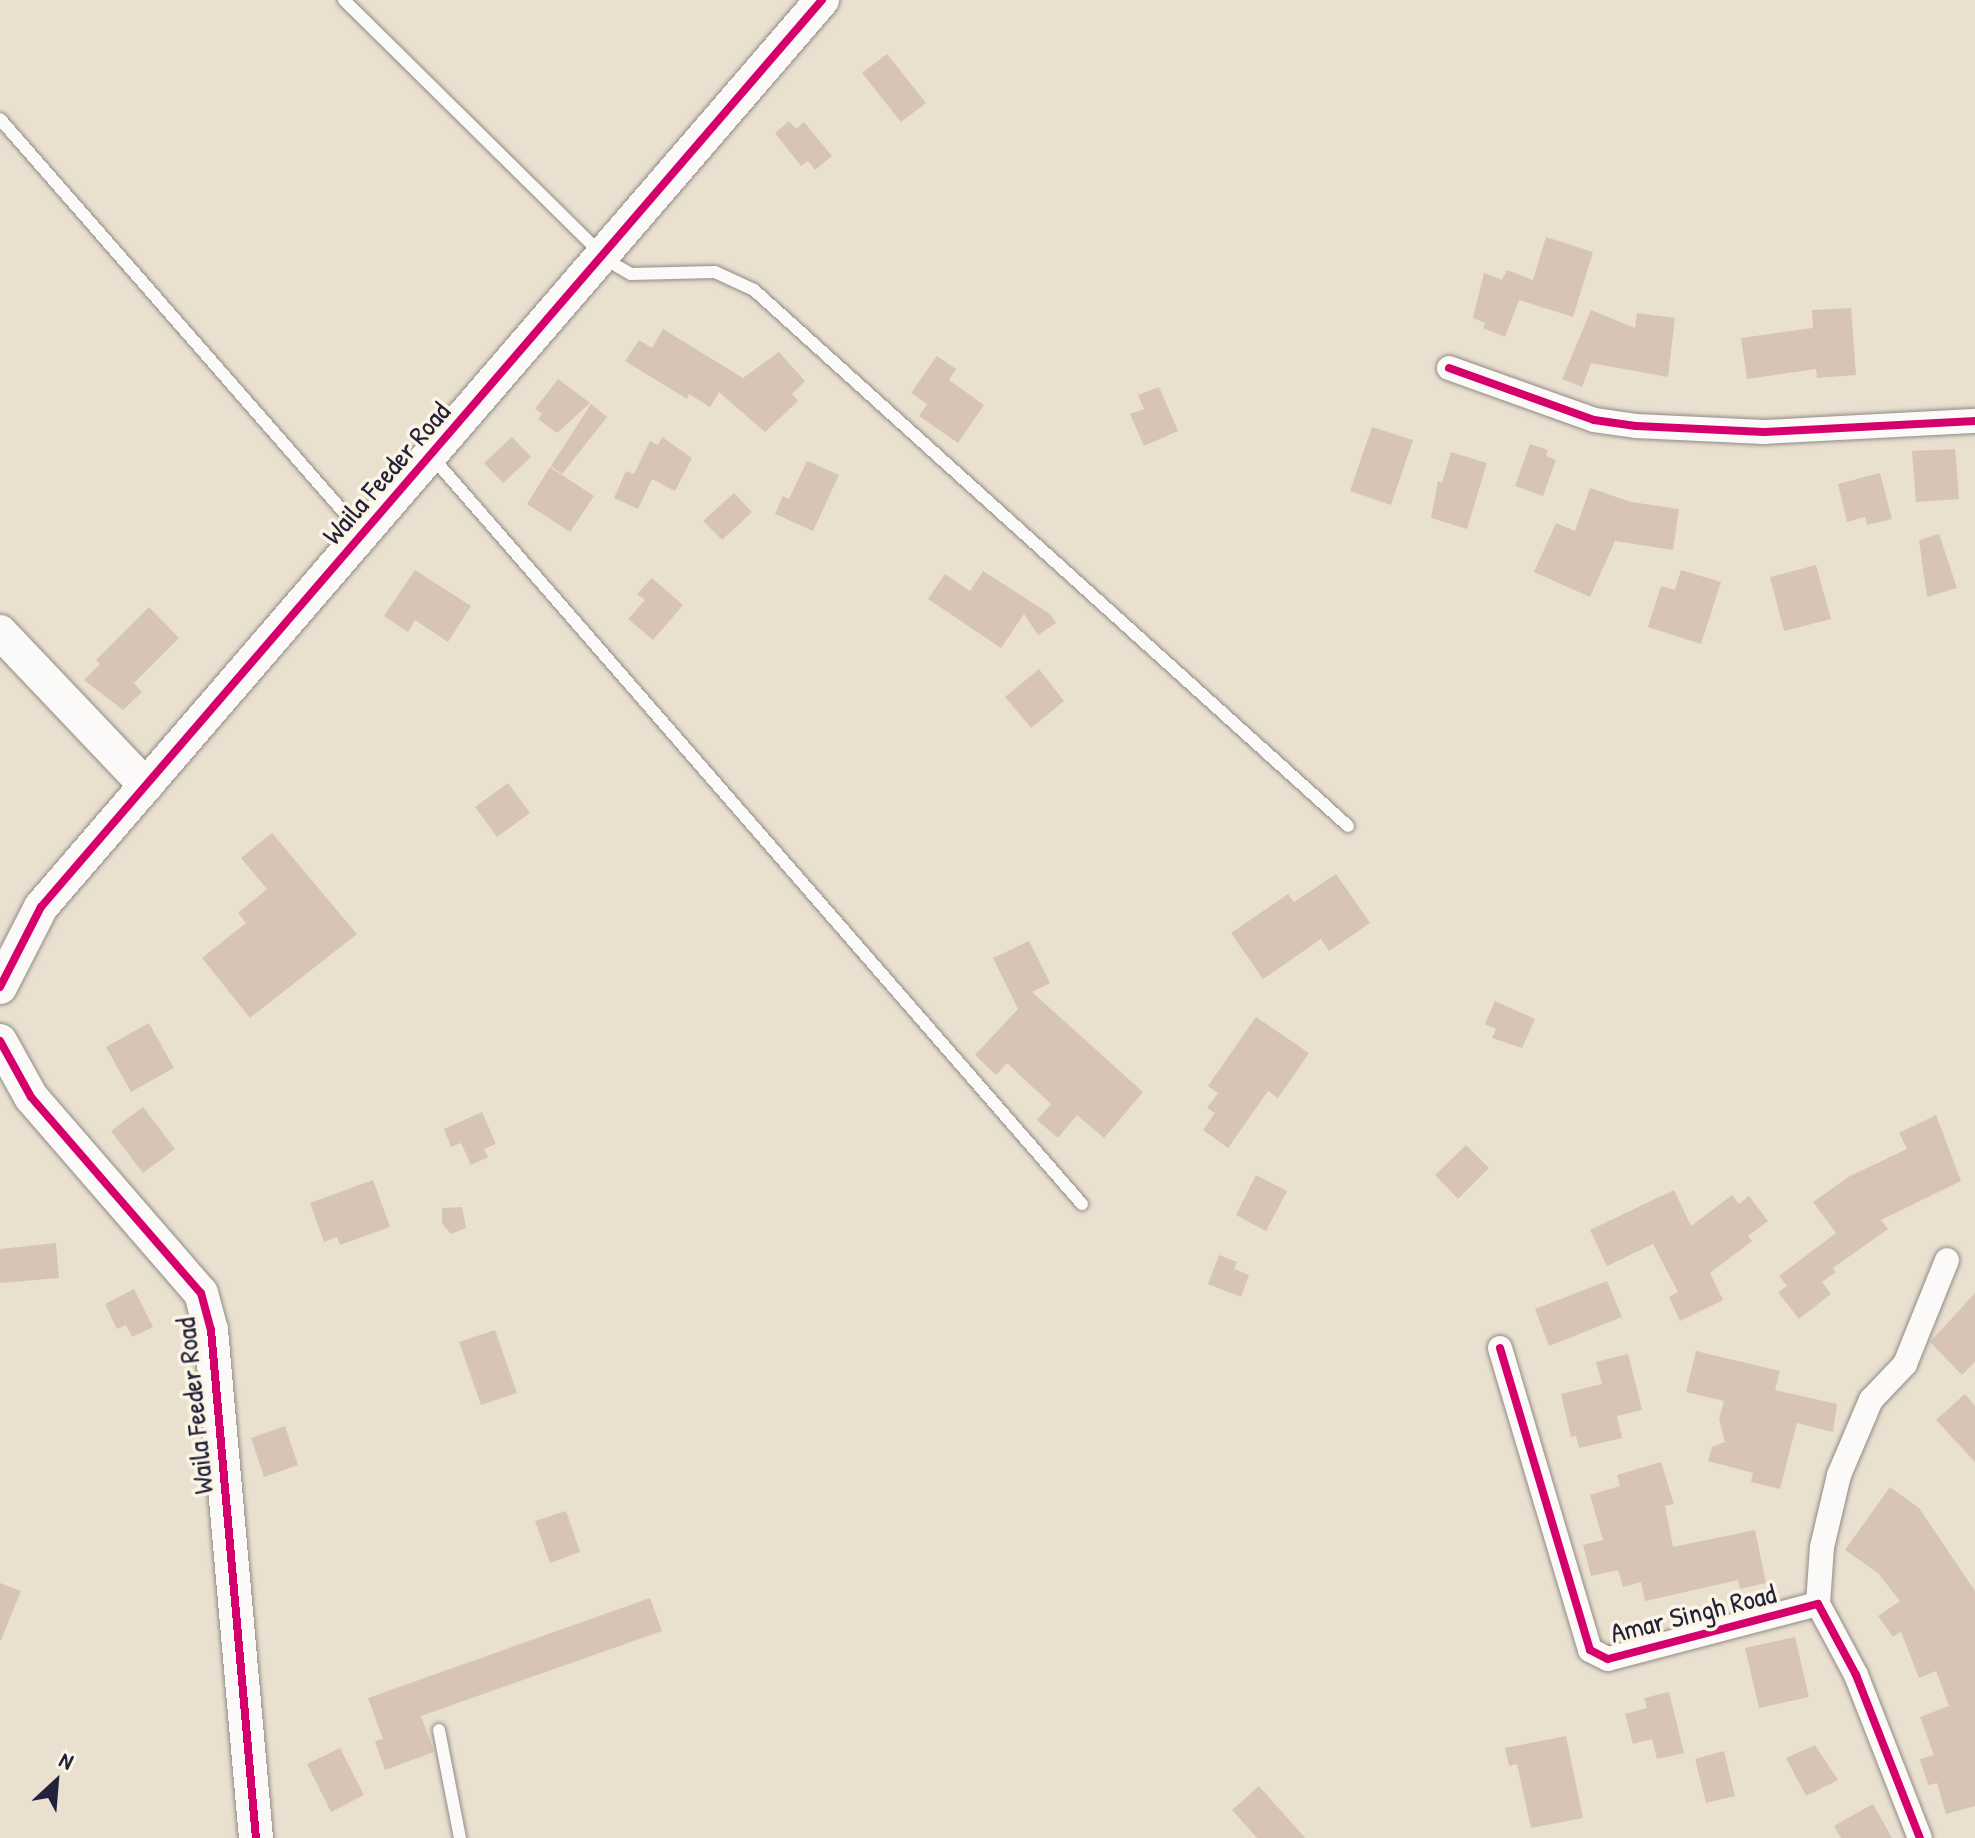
<!DOCTYPE html>
<style>
body{margin:0}
#map{position:relative;width:1975px;height:1838px;overflow:hidden;background:#eae0d0;font-family:"Patrick Hand",sans-serif}
div>[style]{position:absolute}
[style*='--x']{left:calc(var(--x)*1px);top:calc(var(--y)*1px);width:calc(var(--w)*1px);rotate:calc(var(--a)*1deg)}
.building>*{inset:0;background:#d7c4b6}
.roads{filter:drop-shadow(0 0 2px #908b86) drop-shadow(0 0 2px #908b86)}
.lane>*{height:12px;margin:-6px;padding:0 6px;transform-origin:6px;border-radius:6px;background:#fcfaf8}
.street>*{height:24px;margin:-12px;padding:0 12px;transform-origin:12px;border-radius:12px;background:#fcfaf8}
.secondary>*{height:34px;margin:-17px;padding:0 17px;transform-origin:17px;border-radius:17px;background:#fcfaf8}
.cycleway>*{height:8px;margin:-4px;padding:0 4px;transform-origin:4px;border-radius:4px;background:#d6006c}
span{translate:-50% -50%;white-space:nowrap;text-align:center;line-height:1.15;-webkit-text-stroke:7px #fcf5e5;paint-order:stroke}
.street-label{font-size:28px;color:#22223b}
.north{position:absolute;left:16px;top:1742px;width:80px;height:80px;-webkit-text-stroke:6px #fcf5e5;paint-order:stroke;rotate:26deg;font-size:22px;font-weight:700;line-height:32px;text-align:center;color:#22223b}
.north::after{content:'';display:block;margin:auto;width:28px;height:36px;background:#22223b;clip-path:polygon(50% 0,100% 100%,50% 72%,0 100%)}
</style>
<div id="map">
<div class="building">
<i style="clip-path:polygon(887px 54px,926px 103px,901px 122px,862px 73px)"></i>
<i style="clip-path:polygon(789px 121px,796px 129px,804px 122px,832px 156px,815px 170px,808px 161px,801px 166px,775px 133px)"></i>
<i style="clip-path:polygon(1546px 237px,1593px 252px,1573px 317px,1519px 300px,1505px 337px,1483px 328px,1485px 323px,1473px 318px,1484px 273px,1502px 280px,1507px 270px,1533px 280px)"></i>
<i style="clip-path:polygon(1851px 308px,1856px 375px,1817px 378px,1816px 369px,1747px 379px,1741px 338px,1813px 328px,1812px 310px)"></i>
<i style="clip-path:polygon(1591px 310px,1635px 328px,1637px 313px,1675px 318px,1668px 377px,1591px 363px,1582px 387px,1562px 379px)"></i>
<i style="clip-path:polygon(663px 329px,743px 378px,779px 352px,805px 381px,792px 394px,798px 401px,765px 432px,719px 392px,710px 407px,689px 394px,687px 399px,625px 361px,639px 340px,652px 348px)"></i>
<i style="clip-path:polygon(937px 356px,956px 369px,949px 380px,984px 405px,958px 443px,919px 416px,927px 404px,911px 393px)"></i>
<i style="clip-path:polygon(558px 379px,590px 403px,557px 433px,538px 419px,542px 414px,535px 409px)"></i>
<i style="clip-path:polygon(1159px 387px,1178px 431px,1144px 446px,1130px 414px,1144px 409px,1138px 395px)"></i>
<i style="clip-path:polygon(591px 404px,607px 417px,562px 474px,551px 466px)"></i>
<i style="clip-path:polygon(1372px 427px,1413px 440px,1391px 505px,1350px 491px)"></i>
<i style="clip-path:polygon(512px 437px,531px 457px,503px 483px,484px 463px)"></i>
<i style="clip-path:polygon(662px 437px,692px 458px,675px 491px,652px 479px,638px 509px,614px 498px,626px 471px,634px 474px,650px 441px,658px 445px)"></i>
<i style="clip-path:polygon(1530px 444px,1548px 450px,1546px 456px,1556px 460px,1543px 496px,1515px 486px)"></i>
<i style="clip-path:polygon(1955px 449px,1959px 499px,1916px 502px,1912px 451px)"></i>
<i style="clip-path:polygon(1451px 452px,1487px 463px,1467px 529px,1431px 518px,1438px 481px,1442px 483px)"></i>
<i style="clip-path:polygon(807px 461px,839px 475px,813px 531px,775px 514px,783px 496px,789px 499px)"></i>
<i style="clip-path:polygon(550px 467px,594px 496px,570px 532px,527px 504px)"></i>
<i style="clip-path:polygon(1880px 473px,1892px 519px,1867px 525px,1865px 517px,1847px 522px,1838px 484px)"></i>
<i style="clip-path:polygon(1590px 488px,1631px 502px,1679px 509px,1673px 550px,1615px 541px,1590px 597px,1534px 572px,1556px 523px,1575px 531px)"></i>
<i style="clip-path:polygon(734px 493px,752px 512px,722px 540px,703px 521px)"></i>
<i style="clip-path:polygon(1939px 534px,1957px 588px,1927px 597px,1919px 540px)"></i>
<i style="clip-path:polygon(1816px 565px,1831px 619px,1784px 631px,1770px 577px)"></i>
<i style="clip-path:polygon(415px 570px,471px 606px,448px 642px,415px 620px,408px 632px,384px 616px)"></i>
<i style="clip-path:polygon(1681px 570px,1721px 582px,1701px 644px,1648px 627px,1661px 586px,1675px 590px)"></i>
<i style="clip-path:polygon(983px 571px,1050px 614px,1056px 623px,1038px 635px,1024px 614px,1001px 648px,928px 599px,945px 574px,970px 591px)"></i>
<i style="clip-path:polygon(652px 578px,683px 605px,653px 640px,628px 619px,645px 600px,637px 594px)"></i>
<i style="clip-path:polygon(149px 607px,179px 638px,134px 683px,142px 692px,123px 710px,84px 680px,100px 664px,96px 660px)"></i>
<i style="clip-path:polygon(1039px 669px,1064px 701px,1031px 728px,1005px 697px)"></i>
<i style="clip-path:polygon(508px 783px,530px 813px,497px 837px,475px 807px)"></i>
<i style="clip-path:polygon(272px 833px,357px 934px,250px 1018px,202px 958px,246px 923px,238px 913px,267px 889px,241px 858px)"></i>
<i style="clip-path:polygon(1336px 874px,1370px 923px,1329px 951px,1321px 939px,1263px 979px,1231px 933px,1288px 894px,1294px 902px)"></i>
<i style="clip-path:polygon(1029px 941px,1050px 983px,1032px 992px,1143px 1092px,1104px 1138px,1077px 1115px,1058px 1138px,1037px 1120px,1051px 1104px,1007px 1063px,996px 1075px,975px 1055px,1018px 1009px,993px 958px)"></i>
<i style="clip-path:polygon(1495px 1001px,1535px 1019px,1522px 1048px,1492px 1038px,1496px 1029px,1485px 1024px)"></i>
<i style="clip-path:polygon(1256px 1017px,1309px 1053px,1278px 1098px,1268px 1091px,1228px 1148px,1203px 1130px,1215px 1113px,1207px 1108px,1218px 1093px,1208px 1086px)"></i>
<i style="clip-path:polygon(149px 1023px,174px 1068px,131px 1092px,106px 1047px)"></i>
<i style="clip-path:polygon(143px 1107px,175px 1149px,143px 1173px,111px 1131px)"></i>
<i style="clip-path:polygon(482px 1112px,496px 1144px,484px 1149px,488px 1157px,471px 1165px,461px 1143px,451px 1147px,444px 1129px)"></i>
<i style="clip-path:polygon(1936px 1115px,1961px 1181px,1881px 1220px,1888px 1229px,1833px 1268px,1836px 1272px,1822px 1282px,1831px 1294px,1799px 1319px,1778px 1292px,1787px 1286px,1779px 1276px,1836px 1233px,1813px 1202px,1850px 1176px,1907px 1149px,1899px 1133px)"></i>
<i style="clip-path:polygon(1466px 1145px,1489px 1168px,1458px 1199px,1435px 1175px)"></i>
<i style="clip-path:polygon(1256px 1175px,1287px 1191px,1266px 1231px,1236px 1215px)"></i>
<i style="clip-path:polygon(373px 1180px,390px 1227px,340px 1245px,337px 1237px,324px 1242px,310px 1203px)"></i>
<i style="clip-path:polygon(1674px 1190px,1691px 1226px,1732px 1195px,1739px 1204px,1749px 1196px,1768px 1221px,1748px 1236px,1752px 1241px,1710px 1273px,1723px 1300px,1680px 1321px,1669px 1297px,1678px 1292px,1653px 1244px,1607px 1266px,1590px 1230px)"></i>
<i style="clip-path:polygon(462px 1207px,466px 1228px,451px 1234px,442px 1223px,442px 1208px)"></i>
<i style="clip-path:polygon(56px 1243px,59px 1278px,0 1283px,0 1249px)"></i>
<i style="clip-path:polygon(1219px 1255px,1237px 1262px,1234px 1269px,1249px 1275px,1241px 1297px,1208px 1284px)"></i>
<i style="clip-path:polygon(1607px 1281px,1622px 1317px,1549px 1346px,1535px 1309px)"></i>
<i style="clip-path:polygon(134px 1289px,153px 1327px,132px 1337px,126px 1325px,117px 1329px,105px 1304px)"></i>
<i style="clip-path:polygon(1975px 1293px,1975px 1362px,1962px 1375px,1930px 1342px)"></i>
<i style="clip-path:polygon(495px 1330px,517px 1393px,481px 1405px,459px 1342px)"></i>
<i style="clip-path:polygon(1696px 1351px,1780px 1371px,1775px 1390px,1837px 1404px,1833px 1432px,1797px 1423px,1780px 1489px,1751px 1482px,1753px 1473px,1708px 1461px,1712px 1447px,1725px 1442px,1719px 1419px,1724px 1401px,1686px 1392px)"></i>
<i style="clip-path:polygon(1628px 1354px,1642px 1410px,1617px 1416px,1622px 1438px,1579px 1448px,1576px 1436px,1571px 1437px,1561px 1394px,1602px 1384px,1596px 1362px)"></i>
<i style="clip-path:polygon(1965px 1394px,1975px 1406px,1975px 1462px,1936px 1420px)"></i>
<i style="clip-path:polygon(285px 1426px,298px 1465px,264px 1477px,251px 1438px)"></i>
<i style="clip-path:polygon(1661px 1462px,1674px 1504px,1665px 1506px,1673px 1547px,1755px 1530px,1766px 1583px,1740px 1589px,1738px 1580px,1645px 1601px,1641px 1582px,1623px 1587px,1618px 1570px,1591px 1576px,1583px 1545px,1603px 1540px,1590px 1495px,1620px 1486px,1617px 1475px)"></i>
<i style="clip-path:polygon(1890px 1487px,1919px 1508px,1975px 1591px,1975px 1806px,1946px 1814px,1937px 1783px,1928px 1785px,1920px 1759px,1934px 1755px,1920px 1717px,1949px 1706px,1936px 1671px,1919px 1678px,1901px 1632px,1893px 1637px,1878px 1616px,1900px 1601px,1878px 1573px,1845px 1550px)"></i>
<i style="clip-path:polygon(566px 1511px,580px 1552px,550px 1563px,535px 1521px)"></i>
<i style="clip-path:polygon(0 1583px,21px 1591px,1px 1640px,0 1640px)"></i>
<i style="clip-path:polygon(650px 1598px,662px 1631px,421px 1716px,434px 1752px,385px 1770px,375px 1741px,383px 1739px,368px 1698px)"></i>
<i style="clip-path:polygon(1795px 1637px,1809px 1697px,1759px 1708px,1745px 1648px)"></i>
<i style="clip-path:polygon(1669px 1692px,1684px 1753px,1657px 1759px,1652px 1739px,1633px 1744px,1625px 1714px,1647px 1708px,1644px 1698px)"></i>
<i style="clip-path:polygon(1566px 1736px,1583px 1818px,1531px 1828px,1517px 1764px,1509px 1766px,1505px 1748px)"></i>
<i style="clip-path:polygon(1815px 1745px,1838px 1780px,1806px 1796px,1786px 1758px)"></i>
<i style="clip-path:polygon(340px 1748px,364px 1795px,331px 1812px,307px 1764px)"></i>
<i style="clip-path:polygon(1724px 1751px,1735px 1796px,1706px 1803px,1695px 1759px)"></i>
<i style="clip-path:polygon(1259px 1786px,1305px 1838px,1257px 1838px,1232px 1810px)"></i>
<i style="clip-path:polygon(1873px 1804px,1892px 1838px,1841px 1838px,1834px 1826px)"></i>
</div>
<div class="roads">
<div class="lane">
<i style="--x:344;--y:0;--w:373;--a:44.6"></i>
<i style="--x:610;--y:262;--w:24;--a:30"></i>
<i style="--x:631;--y:274;--w:84;--a:-1.4"></i>
<i style="--x:715;--y:272;--w:43;--a:24.8"></i>
<i style="--x:754;--y:290;--w:800;--a:42.06"></i>
<i style="--x:0;--y:119;--w:549;--a:48.84"></i>
<i style="--x:433;--y:458;--w:989;--a:48.98"></i>
<i style="--x:439;--y:1730;--w:110;--a:79"></i>
</div>
<div class="street">
<i style="--x:1449;--y:368;--w:154;--a:19.7"></i>
<i style="--x:1594;--y:420;--w:42;--a:8.1"></i>
<i style="--x:1636;--y:426;--w:128;--a:2.7"></i>
<i style="--x:1764;--y:432;--w:211;--a:-3"></i>
<i style="--x:1500;--y:1348;--w:315;--a:73.4"></i>
<i style="--x:1590;--y:1650;--w:20;--a:27"></i>
<i style="--x:1608;--y:1659;--w:217;--a:-14.7"></i>
<i style="--x:1818;--y:1604;--w:81;--a:61.8"></i>
<i style="--x:1856;--y:1675;--w:175;--a:68.6"></i>
<i style="--x:1818;--y:1604;--w:57;--a:-86"></i>
<i style="--x:1822;--y:1547;--w:74;--a:-76.7"></i>
<i style="--x:1839;--y:1475;--w:82;--a:-66.9"></i>
<i style="--x:1871;--y:1400;--w:50;--a:-46.6"></i>
<i style="--x:1905;--y:1364;--w:112;--a:-68"></i>
</div>
<div class="secondary">
<i style="--x:0;--y:632;--w:212;--a:46.5"></i>
<i style="--x:0;--y:987;--w:90;--a:-62.9"></i>
<i style="--x:41;--y:907;--w:1197;--a:-49.27"></i>
<i style="--x:0;--y:1041;--w:64;--a:61"></i>
<i style="--x:31;--y:1097;--w:259;--a:49.1"></i>
<i style="--x:201;--y:1293;--w:38;--a:75"></i>
<i style="--x:211;--y:1330;--w:510;--a:84.94"></i>
</div>
</div>
<div class="cycleway">
<i style="--x:1449;--y:368;--w:154;--a:19.7"></i>
<i style="--x:1594;--y:420;--w:42;--a:8.1"></i>
<i style="--x:1636;--y:426;--w:128;--a:2.7"></i>
<i style="--x:1764;--y:432;--w:211;--a:-3"></i>
<i style="--x:0;--y:987;--w:90;--a:-62.9"></i>
<i style="--x:41;--y:907;--w:1197;--a:-49.27"></i>
<i style="--x:0;--y:1041;--w:64;--a:61"></i>
<i style="--x:31;--y:1097;--w:259;--a:49.1"></i>
<i style="--x:201;--y:1293;--w:38;--a:75"></i>
<i style="--x:211;--y:1330;--w:510;--a:84.94"></i>
<i style="--x:1500;--y:1348;--w:315;--a:73.4"></i>
<i style="--x:1590;--y:1650;--w:20;--a:27"></i>
<i style="--x:1608;--y:1659;--w:217;--a:-14.7"></i>
<i style="--x:1818;--y:1604;--w:81;--a:61.8"></i>
<i style="--x:1856;--y:1675;--w:175;--a:68.6"></i>
</div>
<div class="street-label">
<span style="left:386px;top:473px;rotate:-49deg">Waila Feeder Road</span>
<span style="left:194px;top:1406px;rotate:-96deg">Waila Feeder Road</span>
<span style="left:1693px;top:1613px;rotate:-14deg">Amar Singh Road</span>
</div>
<div class="north">N</div>
</div>
